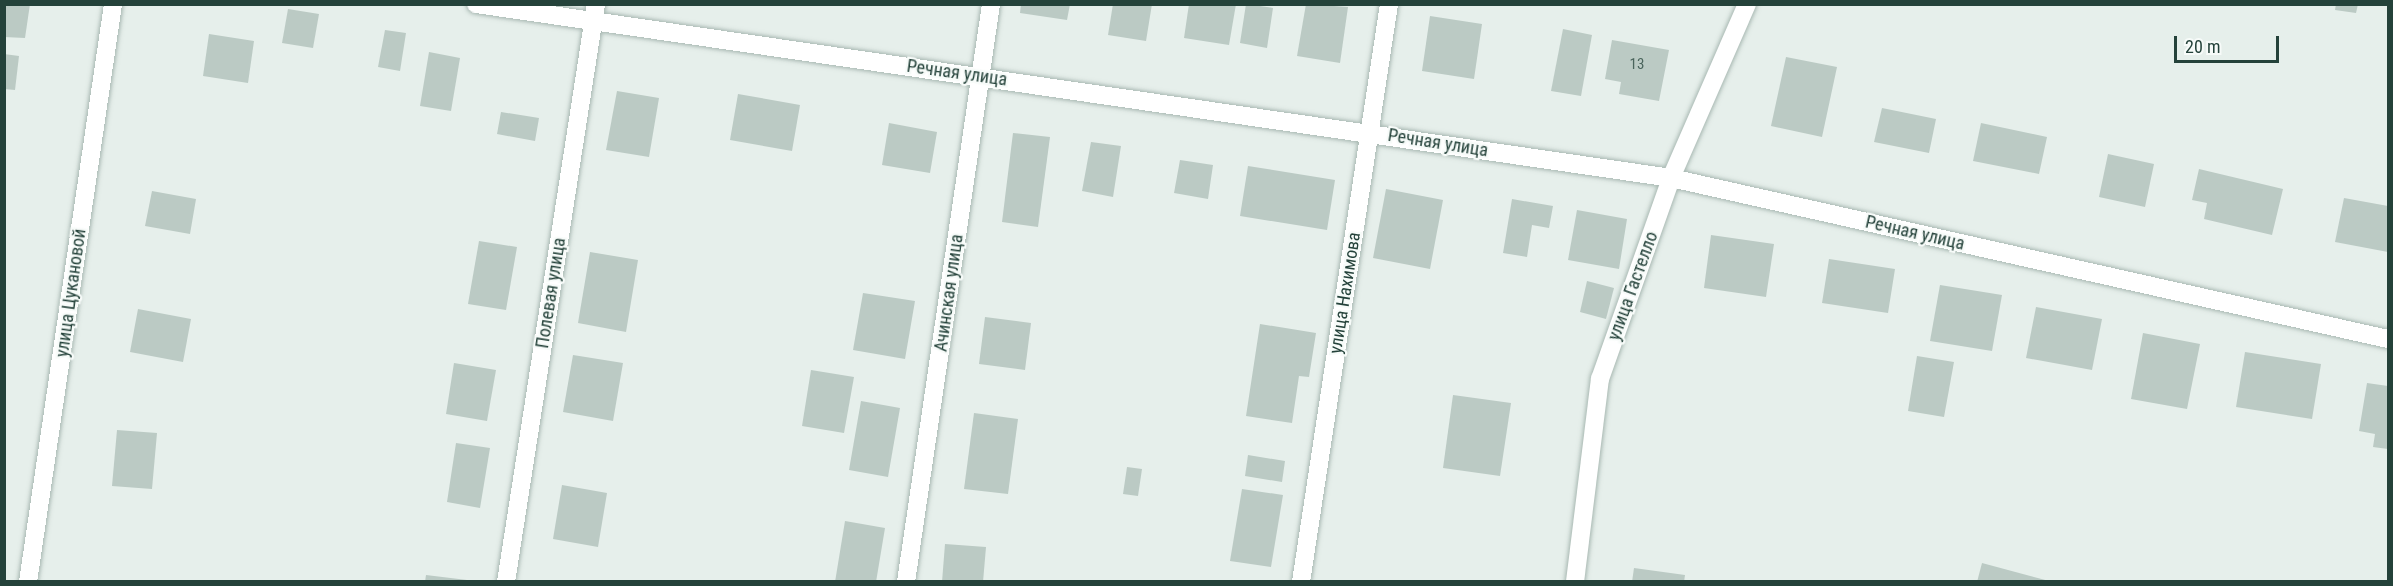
<!DOCTYPE html>
<meta charset="utf-8">
<style>
body{margin:0}
#map{position:relative;width:2393px;height:586px;overflow:hidden;background:#e6efeb;font-family:"Roboto Condensed",sans-serif}
div>[style]{position:absolute}
[style*='--x']{left:calc(var(--x)*1px);top:calc(var(--y)*1px);width:calc(var(--w)*1px);rotate:calc(var(--a)*1deg)}
.building>*{inset:0;background:#bbcac4}
.roads{filter:drop-shadow(0 0 2px #a8b8b2) drop-shadow(0 0 2px #a8b8b2)}
.street>*{height:18px;margin:-9px;padding:0 9px;transform-origin:9px;border-radius:9px;background:#fff}
span{translate:-50% -50%;white-space:nowrap;text-align:center;line-height:1.15;-webkit-text-stroke:4.5px #f7fbf9;paint-order:stroke}
.number-label{font-size:15px;color:#4a645c}
.number-label span{-webkit-text-stroke-width:0}
.street-label{font-size:18px;color:#24423a}
.frame{position:absolute;inset:0;border:6px solid #24423a;pointer-events:none}
.scale{position:absolute;left:2174px;top:36px;width:105px;height:27px;box-sizing:border-box;border:3px solid #24423a;border-top:0;padding-left:8px;font-size:18px;line-height:21px;white-space:nowrap;color:#24423a;-webkit-text-stroke:4px #f7fbf9;paint-order:stroke}
</style>
<div id="map">
<div class="building">
<i style="clip-path:polygon(4px 4px,30px 4px,25px 38px,4px 37px)"></i>
<i style="clip-path:polygon(1021px 4px,1070px 4px,1067px 20px,1020px 13px)"></i>
<i style="clip-path:polygon(1113px 4px,1152px 4px,1146px 41px,1108px 35px)"></i>
<i style="clip-path:polygon(1189px 4px,1236px 4px,1229px 45px,1184px 38px)"></i>
<i style="clip-path:polygon(1246px 4px,1273px 8px,1267px 48px,1240px 43px)"></i>
<i style="clip-path:polygon(1306px 4px,1348px 7px,1340px 63px,1297px 56px)"></i>
<i style="clip-path:polygon(2336px 4px,2358px 4px,2356px 13px,2335px 10px)"></i>
<i style="clip-path:polygon(288px 9px,319px 14px,313px 48px,282px 43px)"></i>
<i style="clip-path:polygon(1430px 16px,1482px 24px,1474px 79px,1422px 71px)"></i>
<i style="clip-path:polygon(1563px 29px,1592px 35px,1581px 96px,1551px 91px)"></i>
<i style="clip-path:polygon(385px 30px,406px 33px,400px 71px,378px 67px)"></i>
<i style="clip-path:polygon(209px 34px,254px 41px,248px 83px,203px 76px)"></i>
<i style="clip-path:polygon(1612px 40px,1669px 50px,1659px 101px,1619px 94px,1621px 82px,1605px 79px)"></i>
<i style="clip-path:polygon(429px 52px,460px 58px,451px 111px,420px 106px)"></i>
<i style="clip-path:polygon(4px 54px,19px 56px,15px 90px,4px 89px)"></i>
<i style="clip-path:polygon(1786px 57px,1837px 67px,1822px 137px,1771px 126px)"></i>
<i style="clip-path:polygon(617px 91px,659px 98px,649px 157px,606px 150px)"></i>
<i style="clip-path:polygon(738px 94px,800px 105px,792px 151px,730px 140px)"></i>
<i style="clip-path:polygon(1882px 108px,1936px 119px,1929px 153px,1874px 142px)"></i>
<i style="clip-path:polygon(501px 112px,539px 118px,535px 141px,497px 134px)"></i>
<i style="clip-path:polygon(889px 123px,937px 132px,930px 173px,882px 165px)"></i>
<i style="clip-path:polygon(1981px 123px,2047px 137px,2039px 174px,1973px 161px)"></i>
<i style="clip-path:polygon(1013px 133px,1050px 137px,1038px 227px,1002px 222px)"></i>
<i style="clip-path:polygon(1091px 142px,1121px 146px,1113px 197px,1082px 191px)"></i>
<i style="clip-path:polygon(2108px 154px,2154px 164px,2145px 207px,2099px 197px)"></i>
<i style="clip-path:polygon(1180px 160px,1213px 165px,1208px 199px,1174px 193px)"></i>
<i style="clip-path:polygon(1248px 166px,1335px 180px,1327px 230px,1240px 216px)"></i>
<i style="clip-path:polygon(2199px 169px,2283px 189px,2272px 235px,2204px 219px,2207px 203px,2192px 200px)"></i>
<i style="clip-path:polygon(1386px 189px,1443px 200px,1430px 269px,1373px 258px)"></i>
<i style="clip-path:polygon(152px 191px,196px 199px,190px 234px,145px 226px)"></i>
<i style="clip-path:polygon(2344px 198px,2388px 206px,2388px 252px,2335px 242px)"></i>
<i style="clip-path:polygon(1512px 199px,1553px 206px,1549px 228px,1532px 225px,1527px 257px,1503px 253px)"></i>
<i style="clip-path:polygon(1577px 210px,1627px 219px,1619px 269px,1568px 260px)"></i>
<i style="clip-path:polygon(1711px 235px,1774px 244px,1766px 297px,1704px 288px)"></i>
<i style="clip-path:polygon(479px 241px,517px 247px,506px 310px,468px 304px)"></i>
<i style="clip-path:polygon(590px 252px,638px 260px,626px 332px,578px 323px)"></i>
<i style="clip-path:polygon(1829px 259px,1895px 269px,1888px 313px,1822px 303px)"></i>
<i style="clip-path:polygon(1587px 281px,1614px 288px,1606px 319px,1580px 312px)"></i>
<i style="clip-path:polygon(1940px 285px,2002px 295px,1992px 351px,1930px 341px)"></i>
<i style="clip-path:polygon(863px 293px,915px 301px,905px 359px,853px 350px)"></i>
<i style="clip-path:polygon(2036px 307px,2102px 319px,2092px 370px,2026px 358px)"></i>
<i style="clip-path:polygon(138px 309px,191px 319px,183px 362px,130px 352px)"></i>
<i style="clip-path:polygon(985px 317px,1031px 323px,1025px 370px,979px 364px)"></i>
<i style="clip-path:polygon(1260px 324px,1316px 333px,1309px 377px,1299px 376px,1292px 423px,1246px 416px)"></i>
<i style="clip-path:polygon(2143px 333px,2200px 344px,2187px 409px,2131px 399px)"></i>
<i style="clip-path:polygon(2245px 352px,2321px 364px,2312px 419px,2236px 407px)"></i>
<i style="clip-path:polygon(573px 355px,623px 363px,613px 421px,563px 412px)"></i>
<i style="clip-path:polygon(1917px 356px,1954px 362px,1944px 417px,1908px 411px)"></i>
<i style="clip-path:polygon(454px 363px,496px 370px,487px 421px,446px 414px)"></i>
<i style="clip-path:polygon(811px 370px,854px 377px,844px 433px,802px 426px)"></i>
<i style="clip-path:polygon(2367px 383px,2388px 386px,2388px 449px,2373px 447px,2375px 434px,2359px 431px)"></i>
<i style="clip-path:polygon(1453px 395px,1511px 403px,1500px 476px,1443px 468px)"></i>
<i style="clip-path:polygon(861px 401px,900px 408px,888px 477px,849px 470px)"></i>
<i style="clip-path:polygon(974px 413px,1018px 419px,1008px 494px,964px 489px)"></i>
<i style="clip-path:polygon(117px 430px,157px 433px,152px 489px,112px 486px)"></i>
<i style="clip-path:polygon(456px 443px,490px 448px,480px 508px,447px 502px)"></i>
<i style="clip-path:polygon(1248px 455px,1285px 461px,1282px 482px,1245px 476px)"></i>
<i style="clip-path:polygon(1127px 467px,1142px 469px,1138px 496px,1123px 494px)"></i>
<i style="clip-path:polygon(562px 485px,607px 493px,598px 547px,553px 539px)"></i>
<i style="clip-path:polygon(1242px 489px,1283px 495px,1271px 567px,1230px 561px)"></i>
<i style="clip-path:polygon(845px 521px,885px 528px,876px 582px,835px 582px)"></i>
<i style="clip-path:polygon(945px 544px,986px 547px,983px 582px,942px 582px)"></i>
<i style="clip-path:polygon(1982px 563px,2049px 581px,2049px 582px,1977px 582px)"></i>
<i style="clip-path:polygon(1634px 568px,1685px 575px,1684px 582px,1632px 582px)"></i>
<i style="clip-path:polygon(426px 575px,467px 580px,467px 582px,425px 582px)"></i>
</div>
<div class="roads">
<div class="street">
<i style="--x:476;--y:4;--w:1208;--a:8.28"></i>
<i style="--x:1671;--y:178;--w:735;--a:12.66"></i>
<i style="--x:28;--y:582;--w:584;--a:-81.63"></i>
<i style="--x:506;--y:582;--w:585;--a:-81.15"></i>
<i style="--x:906;--y:582;--w:584;--a:-81.63"></i>
<i style="--x:1301;--y:582;--w:585;--a:-81.34"></i>
<i style="--x:1575;--y:582;--w:205;--a:-83"></i>
<i style="--x:1600;--y:379;--w:213;--a:-70.5"></i>
<i style="--x:1671;--y:178;--w:190;--a:-66.4"></i>
</div>
</div>
<div class="number-label">
<span style="left:1637px;top:65px">13</span>
</div>
<div class="street-label">
<span style="left:957px;top:73px;rotate:8deg">Речная улица</span>
<span style="left:1438px;top:143px;rotate:9deg">Речная улица</span>
<span style="left:1915px;top:233px;rotate:13deg">Речная улица</span>
<span style="left:1633px;top:286px;rotate:-70deg">улица Гастелло</span>
<span style="left:71px;top:293px;rotate:-82deg">улица Цукановой</span>
<span style="left:551px;top:293px;rotate:-81deg">Полевая улица</span>
<span style="left:949px;top:293px;rotate:-82deg">Ачинская улица</span>
<span style="left:1345px;top:293px;rotate:-81deg">улица Нахимова</span>
</div>
<div class="frame"></div>
<div class="scale">20 m</div>
</div>
